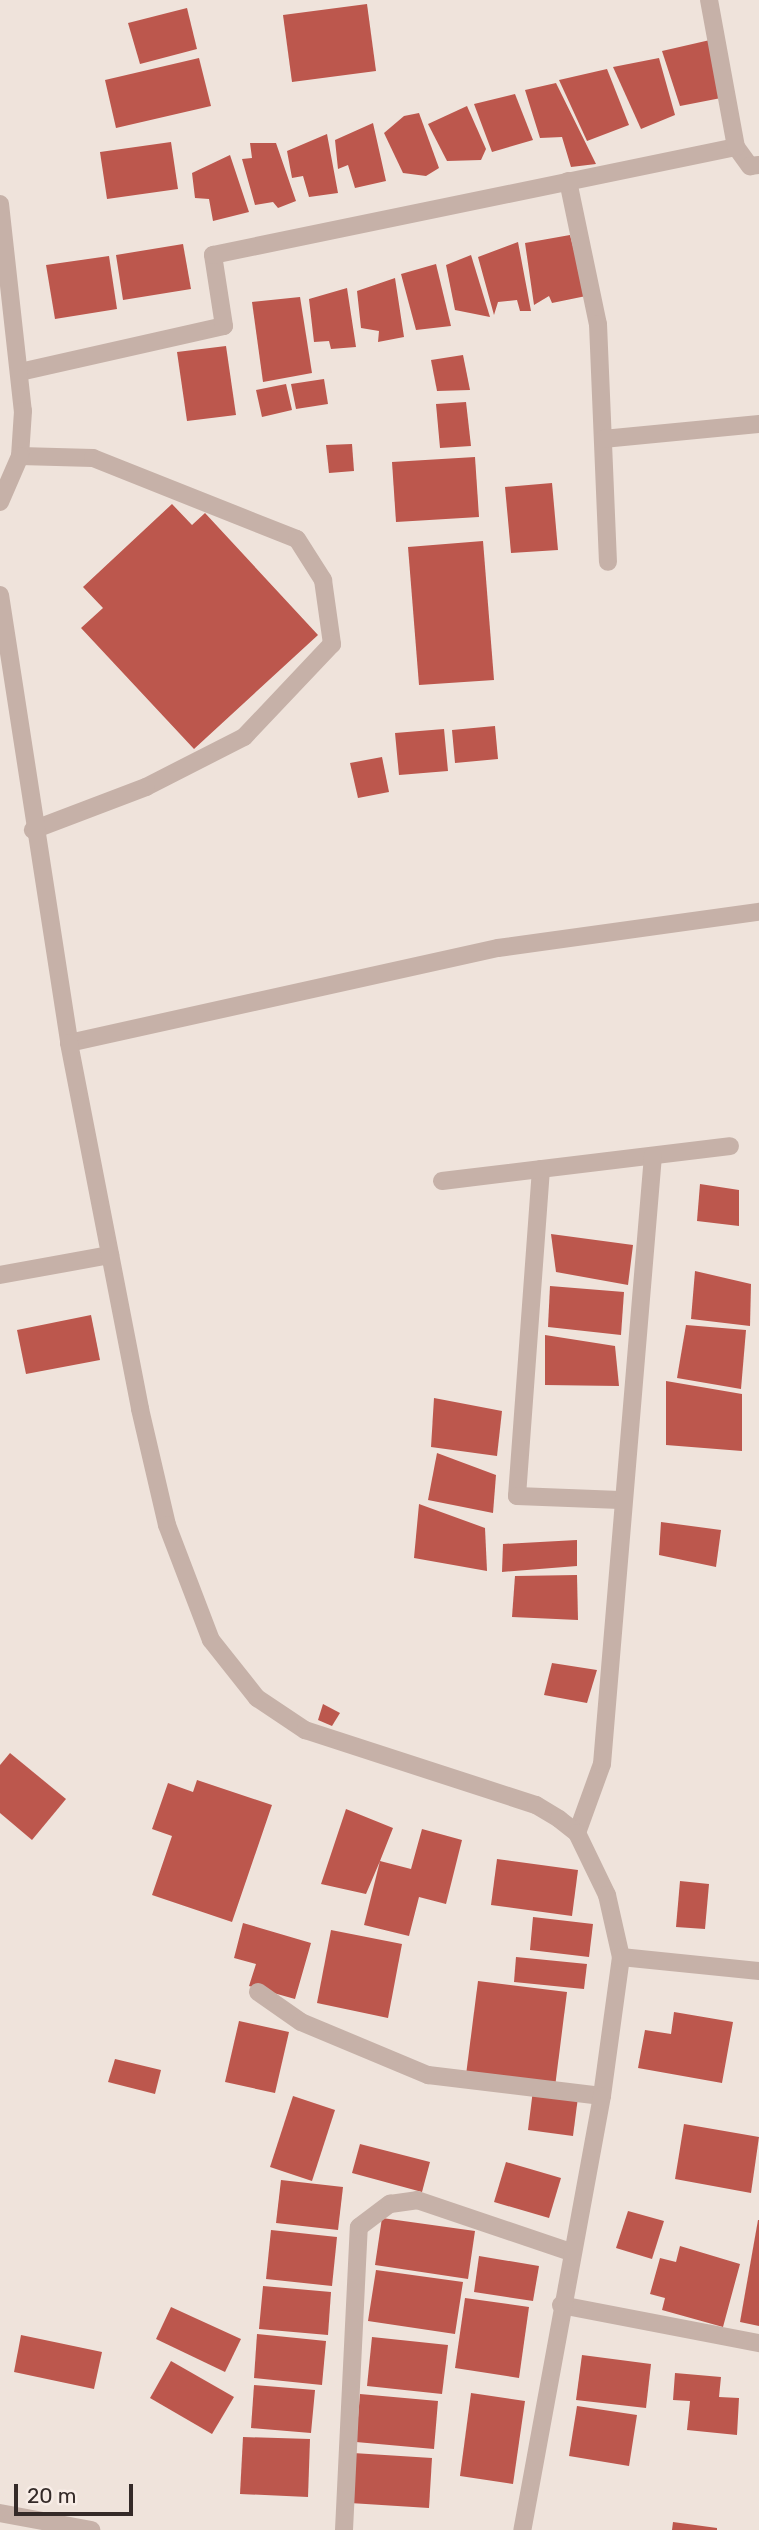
<!DOCTYPE html>
<style>
body{margin:0}
#map{position:relative;width:759px;height:2530px;overflow:hidden;background:#efe3db;font-family:Rubik,sans-serif}
div>[style]{position:absolute}
[style*='--x']{left:calc(var(--x)*1px);top:calc(var(--y)*1px);width:calc(var(--w)*1px);rotate:calc(var(--a)*1deg)}
.building>*{inset:0;background:#bc574d}
.service>*{height:18px;margin:-9px;padding:0 9px;transform-origin:9px;border-radius:9px;background:#c6b1a8}
.minor>*{height:18px;margin:-9px;padding:0 9px;transform-origin:9px;border-radius:9px;background:#c6b1a8}
.tertiary>*{height:18px;margin:-9px;padding:0 9px;transform-origin:9px;border-radius:9px;background:#c6b1a8}
span{translate:-50% -50%;white-space:nowrap;text-align:center;line-height:1.15;-webkit-text-stroke:5px #f8ede7;paint-order:stroke}
.scale{position:absolute;left:14px;top:2484px;width:119px;height:32px;box-sizing:border-box;border:4px solid #342a28;border-top:0;padding-left:9px;font-size:21px;line-height:24px;white-space:nowrap;color:#342a28;-webkit-text-stroke:5px #f8ede7;paint-order:stroke}
</style>
<div id="map">
<div class="building">
<i style="clip-path:polygon(367px 4px,376px 71px,292px 82px,283px 15px)"></i>
<i style="clip-path:polygon(187px 8px,197px 49px,140px 64px,128px 23px)"></i>
<i style="clip-path:polygon(710px 40px,721px 98px,680px 106px,662px 51px)"></i>
<i style="clip-path:polygon(199px 58px,211px 106px,116px 128px,105px 80px)"></i>
<i style="clip-path:polygon(659px 58px,675px 115px,641px 129px,613px 67px)"></i>
<i style="clip-path:polygon(607px 69px,629px 125px,587px 141px,559px 80px)"></i>
<i style="clip-path:polygon(556px 83px,596px 164px,571px 167px,562px 137px,540px 138px,525px 90px)"></i>
<i style="clip-path:polygon(515px 94px,533px 140px,492px 152px,474px 104px)"></i>
<i style="clip-path:polygon(467px 106px,486px 149px,481px 160px,447px 161px,428px 124px)"></i>
<i style="clip-path:polygon(419px 113px,439px 168px,426px 176px,403px 173px,384px 133px,404px 116px)"></i>
<i style="clip-path:polygon(373px 123px,386px 181px,355px 188px,348px 165px,338px 169px,335px 140px)"></i>
<i style="clip-path:polygon(327px 134px,338px 193px,309px 197px,303px 176px,292px 178px,287px 151px)"></i>
<i style="clip-path:polygon(171px 142px,178px 189px,107px 199px,100px 152px)"></i>
<i style="clip-path:polygon(250px 143px,276px 143px,296px 201px,278px 208px,273px 202px,255px 205px,242px 159px,252px 158px)"></i>
<i style="clip-path:polygon(230px 155px,249px 212px,213px 221px,209px 199px,195px 198px,192px 173px)"></i>
<i style="clip-path:polygon(570px 235px,586px 296px,552px 303px,549px 296px,534px 305px,525px 243px)"></i>
<i style="clip-path:polygon(518px 242px,531px 311px,520px 311px,517px 300px,498px 302px,494px 315px,478px 257px)"></i>
<i style="clip-path:polygon(183px 244px,191px 289px,123px 300px,116px 255px)"></i>
<i style="clip-path:polygon(471px 255px,490px 317px,455px 310px,446px 265px)"></i>
<i style="clip-path:polygon(109px 256px,117px 309px,55px 319px,46px 265px)"></i>
<i style="clip-path:polygon(436px 264px,451px 326px,416px 330px,401px 274px)"></i>
<i style="clip-path:polygon(395px 278px,404px 337px,378px 342px,379px 331px,361px 328px,357px 291px)"></i>
<i style="clip-path:polygon(347px 288px,356px 347px,331px 349px,329px 341px,314px 342px,309px 299px)"></i>
<i style="clip-path:polygon(300px 297px,312px 373px,263px 382px,252px 302px)"></i>
<i style="clip-path:polygon(226px 346px,236px 415px,187px 421px,177px 352px)"></i>
<i style="clip-path:polygon(463px 355px,470px 390px,437px 391px,431px 360px)"></i>
<i style="clip-path:polygon(324px 379px,328px 404px,296px 409px,291px 384px)"></i>
<i style="clip-path:polygon(286px 384px,292px 410px,262px 417px,256px 390px)"></i>
<i style="clip-path:polygon(466px 402px,471px 446px,440px 448px,436px 404px)"></i>
<i style="clip-path:polygon(352px 444px,354px 471px,329px 473px,326px 445px)"></i>
<i style="clip-path:polygon(475px 457px,479px 517px,396px 522px,392px 462px)"></i>
<i style="clip-path:polygon(552px 483px,558px 550px,511px 553px,505px 487px)"></i>
<i style="clip-path:polygon(172px 504px,192px 525px,205px 513px,318px 635px,194px 749px,81px 628px,103px 608px,83px 587px)"></i>
<i style="clip-path:polygon(483px 541px,494px 680px,419px 685px,408px 547px)"></i>
<i style="clip-path:polygon(495px 726px,498px 759px,455px 763px,452px 730px)"></i>
<i style="clip-path:polygon(444px 729px,448px 771px,399px 775px,395px 733px)"></i>
<i style="clip-path:polygon(382px 757px,389px 792px,358px 798px,350px 763px)"></i>
<i style="clip-path:polygon(700px 1184px,739px 1190px,739px 1226px,697px 1221px)"></i>
<i style="clip-path:polygon(551px 1234px,633px 1245px,628px 1285px,556px 1272px)"></i>
<i style="clip-path:polygon(695px 1271px,751px 1284px,750px 1326px,691px 1319px)"></i>
<i style="clip-path:polygon(550px 1286px,624px 1292px,621px 1335px,548px 1327px)"></i>
<i style="clip-path:polygon(91px 1315px,100px 1360px,26px 1374px,17px 1330px)"></i>
<i style="clip-path:polygon(686px 1325px,746px 1330px,741px 1389px,677px 1378px)"></i>
<i style="clip-path:polygon(545px 1335px,615px 1346px,619px 1386px,545px 1385px)"></i>
<i style="clip-path:polygon(666px 1381px,742px 1394px,742px 1451px,666px 1445px)"></i>
<i style="clip-path:polygon(434px 1398px,502px 1411px,497px 1456px,431px 1447px)"></i>
<i style="clip-path:polygon(437px 1453px,496px 1475px,493px 1513px,428px 1500px)"></i>
<i style="clip-path:polygon(419px 1504px,485px 1528px,487px 1571px,414px 1558px)"></i>
<i style="clip-path:polygon(661px 1522px,721px 1530px,716px 1567px,659px 1555px)"></i>
<i style="clip-path:polygon(577px 1540px,577px 1566px,502px 1572px,503px 1544px)"></i>
<i style="clip-path:polygon(577px 1575px,578px 1620px,512px 1617px,515px 1576px)"></i>
<i style="clip-path:polygon(552px 1663px,597px 1670px,587px 1703px,544px 1695px)"></i>
<i style="clip-path:polygon(323px 1704px,340px 1713px,332px 1726px,318px 1720px)"></i>
<i style="clip-path:polygon(10px 1753px,66px 1799px,32px 1840px,0 1813px,0 1765px)"></i>
<i style="clip-path:polygon(197px 1780px,272px 1805px,232px 1922px,152px 1895px,172px 1836px,152px 1829px,168px 1783px,193px 1792px)"></i>
<i style="clip-path:polygon(346px 1809px,393px 1828px,380px 1861px,411px 1869px,422px 1829px,462px 1840px,446px 1904px,419px 1897px,409px 1936px,364px 1925px,380px 1861px,366px 1894px,321px 1884px)"></i>
<i style="clip-path:polygon(497px 1859px,578px 1870px,572px 1916px,491px 1905px)"></i>
<i style="clip-path:polygon(680px 1881px,709px 1884px,705px 1929px,676px 1927px)"></i>
<i style="clip-path:polygon(533px 1917px,593px 1924px,589px 1957px,530px 1950px)"></i>
<i style="clip-path:polygon(243px 1923px,311px 1943px,295px 1999px,249px 1986px,256px 1964px,234px 1958px)"></i>
<i style="clip-path:polygon(331px 1930px,402px 1944px,388px 2018px,317px 2003px)"></i>
<i style="clip-path:polygon(516px 1957px,587px 1964px,584px 1989px,514px 1982px)"></i>
<i style="clip-path:polygon(478px 1981px,567px 1992px,555px 2087px,466px 2075px)"></i>
<i style="clip-path:polygon(674px 2012px,733px 2022px,722px 2083px,638px 2068px,645px 2030px,671px 2034px)"></i>
<i style="clip-path:polygon(239px 2021px,289px 2032px,275px 2093px,225px 2082px)"></i>
<i style="clip-path:polygon(115px 2059px,161px 2070px,155px 2094px,108px 2082px)"></i>
<i style="clip-path:polygon(533px 2090px,578px 2097px,573px 2136px,528px 2130px)"></i>
<i style="clip-path:polygon(293px 2096px,335px 2110px,312px 2181px,270px 2167px)"></i>
<i style="clip-path:polygon(684px 2124px,759px 2137px,751px 2193px,675px 2179px)"></i>
<i style="clip-path:polygon(360px 2144px,430px 2162px,422px 2192px,352px 2173px)"></i>
<i style="clip-path:polygon(506px 2162px,561px 2178px,549px 2218px,494px 2202px)"></i>
<i style="clip-path:polygon(281px 2180px,343px 2187px,338px 2230px,276px 2223px)"></i>
<i style="clip-path:polygon(628px 2211px,664px 2221px,652px 2259px,616px 2248px)"></i>
<i style="clip-path:polygon(382px 2218px,475px 2231px,468px 2279px,375px 2265px)"></i>
<i style="clip-path:polygon(758px 2220px,759px 2220px,759px 2326px,740px 2322px)"></i>
<i style="clip-path:polygon(271px 2230px,337px 2237px,332px 2286px,266px 2279px)"></i>
<i style="clip-path:polygon(680px 2246px,740px 2264px,723px 2327px,662px 2310px,665px 2298px,650px 2294px,660px 2258px,676px 2262px)"></i>
<i style="clip-path:polygon(479px 2256px,539px 2266px,533px 2301px,474px 2292px)"></i>
<i style="clip-path:polygon(376px 2270px,463px 2282px,455px 2334px,368px 2321px)"></i>
<i style="clip-path:polygon(263px 2286px,331px 2292px,328px 2335px,259px 2329px)"></i>
<i style="clip-path:polygon(465px 2298px,529px 2307px,519px 2378px,455px 2368px)"></i>
<i style="clip-path:polygon(171px 2307px,241px 2339px,225px 2372px,156px 2339px)"></i>
<i style="clip-path:polygon(257px 2334px,326px 2341px,322px 2385px,254px 2378px)"></i>
<i style="clip-path:polygon(21px 2335px,102px 2352px,94px 2389px,14px 2372px)"></i>
<i style="clip-path:polygon(372px 2337px,448px 2345px,442px 2394px,367px 2386px)"></i>
<i style="clip-path:polygon(582px 2355px,651px 2364px,646px 2408px,576px 2400px)"></i>
<i style="clip-path:polygon(171px 2361px,234px 2397px,212px 2434px,150px 2398px)"></i>
<i style="clip-path:polygon(675px 2373px,721px 2377px,719px 2397px,739px 2398px,737px 2435px,687px 2430px,690px 2401px,673px 2400px)"></i>
<i style="clip-path:polygon(254px 2385px,315px 2390px,311px 2433px,251px 2428px)"></i>
<i style="clip-path:polygon(471px 2393px,525px 2401px,513px 2484px,460px 2476px)"></i>
<i style="clip-path:polygon(360px 2394px,438px 2401px,434px 2449px,356px 2442px)"></i>
<i style="clip-path:polygon(577px 2406px,637px 2415px,629px 2466px,569px 2456px)"></i>
<i style="clip-path:polygon(243px 2437px,310px 2439px,308px 2497px,240px 2494px)"></i>
<i style="clip-path:polygon(353px 2453px,432px 2458px,429px 2508px,350px 2503px)"></i>
<i style="clip-path:polygon(673px 2522px,717px 2528px,717px 2530px,672px 2530px)"></i>
</div>
<div class="service">
<i style="--x:20;--y:456;--w:73;--a:1.6"></i>
<i style="--x:93;--y:458;--w:219;--a:21.7"></i>
<i style="--x:297;--y:539;--w:49;--a:57.6"></i>
<i style="--x:323;--y:580;--w:65;--a:82"></i>
<i style="--x:332;--y:644;--w:128;--a:133.4"></i>
<i style="--x:244;--y:737;--w:110;--a:153"></i>
<i style="--x:146;--y:787;--w:121;--a:159.2"></i>
</div>
<div class="minor">
<i style="--x:736;--y:147;--w:24;--a:54"></i>
<i style="--x:750;--y:166;--w:9;--a:-6"></i>
<i style="--x:568;--y:181;--w:146;--a:78.2"></i>
<i style="--x:598;--y:324;--w:238;--a:87.6"></i>
<i style="--x:20;--y:372;--w:209;--a:-12.7"></i>
<i style="--x:224;--y:326;--w:72;--a:-98.8"></i>
<i style="--x:213;--y:255;--w:534;--a:-11.67"></i>
<i style="--x:736;--y:147;--w:149;--a:-100.4"></i>
<i style="--x:603;--y:439;--w:157;--a:-5.5"></i>
<i style="--x:69;--y:1043;--w:439;--a:-12.5"></i>
<i style="--x:498;--y:948;--w:263;--a:-7.9"></i>
<i style="--x:541;--y:1169;--w:328;--a:94.2"></i>
<i style="--x:517;--y:1496;--w:103;--a:2.2"></i>
<i style="--x:442;--y:1181;--w:290;--a:-6.9"></i>
<i style="--x:0;--y:1275;--w:112;--a:-10.3"></i>
<i style="--x:577;--y:1833;--w:73;--a:-70.1"></i>
<i style="--x:602;--y:1764;--w:610;--a:-85.21"></i>
<i style="--x:621;--y:1957;--w:139;--a:5.8"></i>
<i style="--x:258;--y:1992;--w:52;--a:34.9"></i>
<i style="--x:301;--y:2022;--w:138;--a:22.7"></i>
<i style="--x:428;--y:2075;--w:175;--a:6.9"></i>
<i style="--x:561;--y:2305;--w:202;--a:10.9"></i>
<i style="--x:0;--y:2513;--w:93;--a:10.6"></i>
<i style="--x:344;--y:2530;--w:303;--a:-87.2"></i>
<i style="--x:359;--y:2227;--w:39;--a:-37"></i>
<i style="--x:390;--y:2204;--w:27;--a:-8"></i>
<i style="--x:417;--y:2200;--w:163;--a:18.7"></i>
</div>
<div class="tertiary">
<i style="--x:0;--y:204;--w:208;--a:83.7"></i>
<i style="--x:23;--y:411;--w:45;--a:93.8"></i>
<i style="--x:20;--y:456;--w:50;--a:113.5"></i>
<i style="--x:0;--y:595;--w:453;--a:81.2"></i>
<i style="--x:69;--y:1043;--w:373;--a:79"></i>
<i style="--x:140;--y:1409;--w:119;--a:76.9"></i>
<i style="--x:167;--y:1525;--w:123;--a:69.1"></i>
<i style="--x:211;--y:1640;--w:74;--a:51.6"></i>
<i style="--x:257;--y:1698;--w:58;--a:33.7"></i>
<i style="--x:305;--y:1730;--w:243;--a:18"></i>
<i style="--x:536;--y:1805;--w:27;--a:31"></i>
<i style="--x:559;--y:1819;--w:23;--a:38"></i>
<i style="--x:577;--y:1833;--w:69;--a:64.2"></i>
<i style="--x:607;--y:1895;--w:64;--a:77.3"></i>
<i style="--x:621;--y:1957;--w:140;--a:97.8"></i>
<i style="--x:602;--y:2096;--w:441;--a:100.4"></i>
</div>
<div class="scale">20 m</div>
</div>
